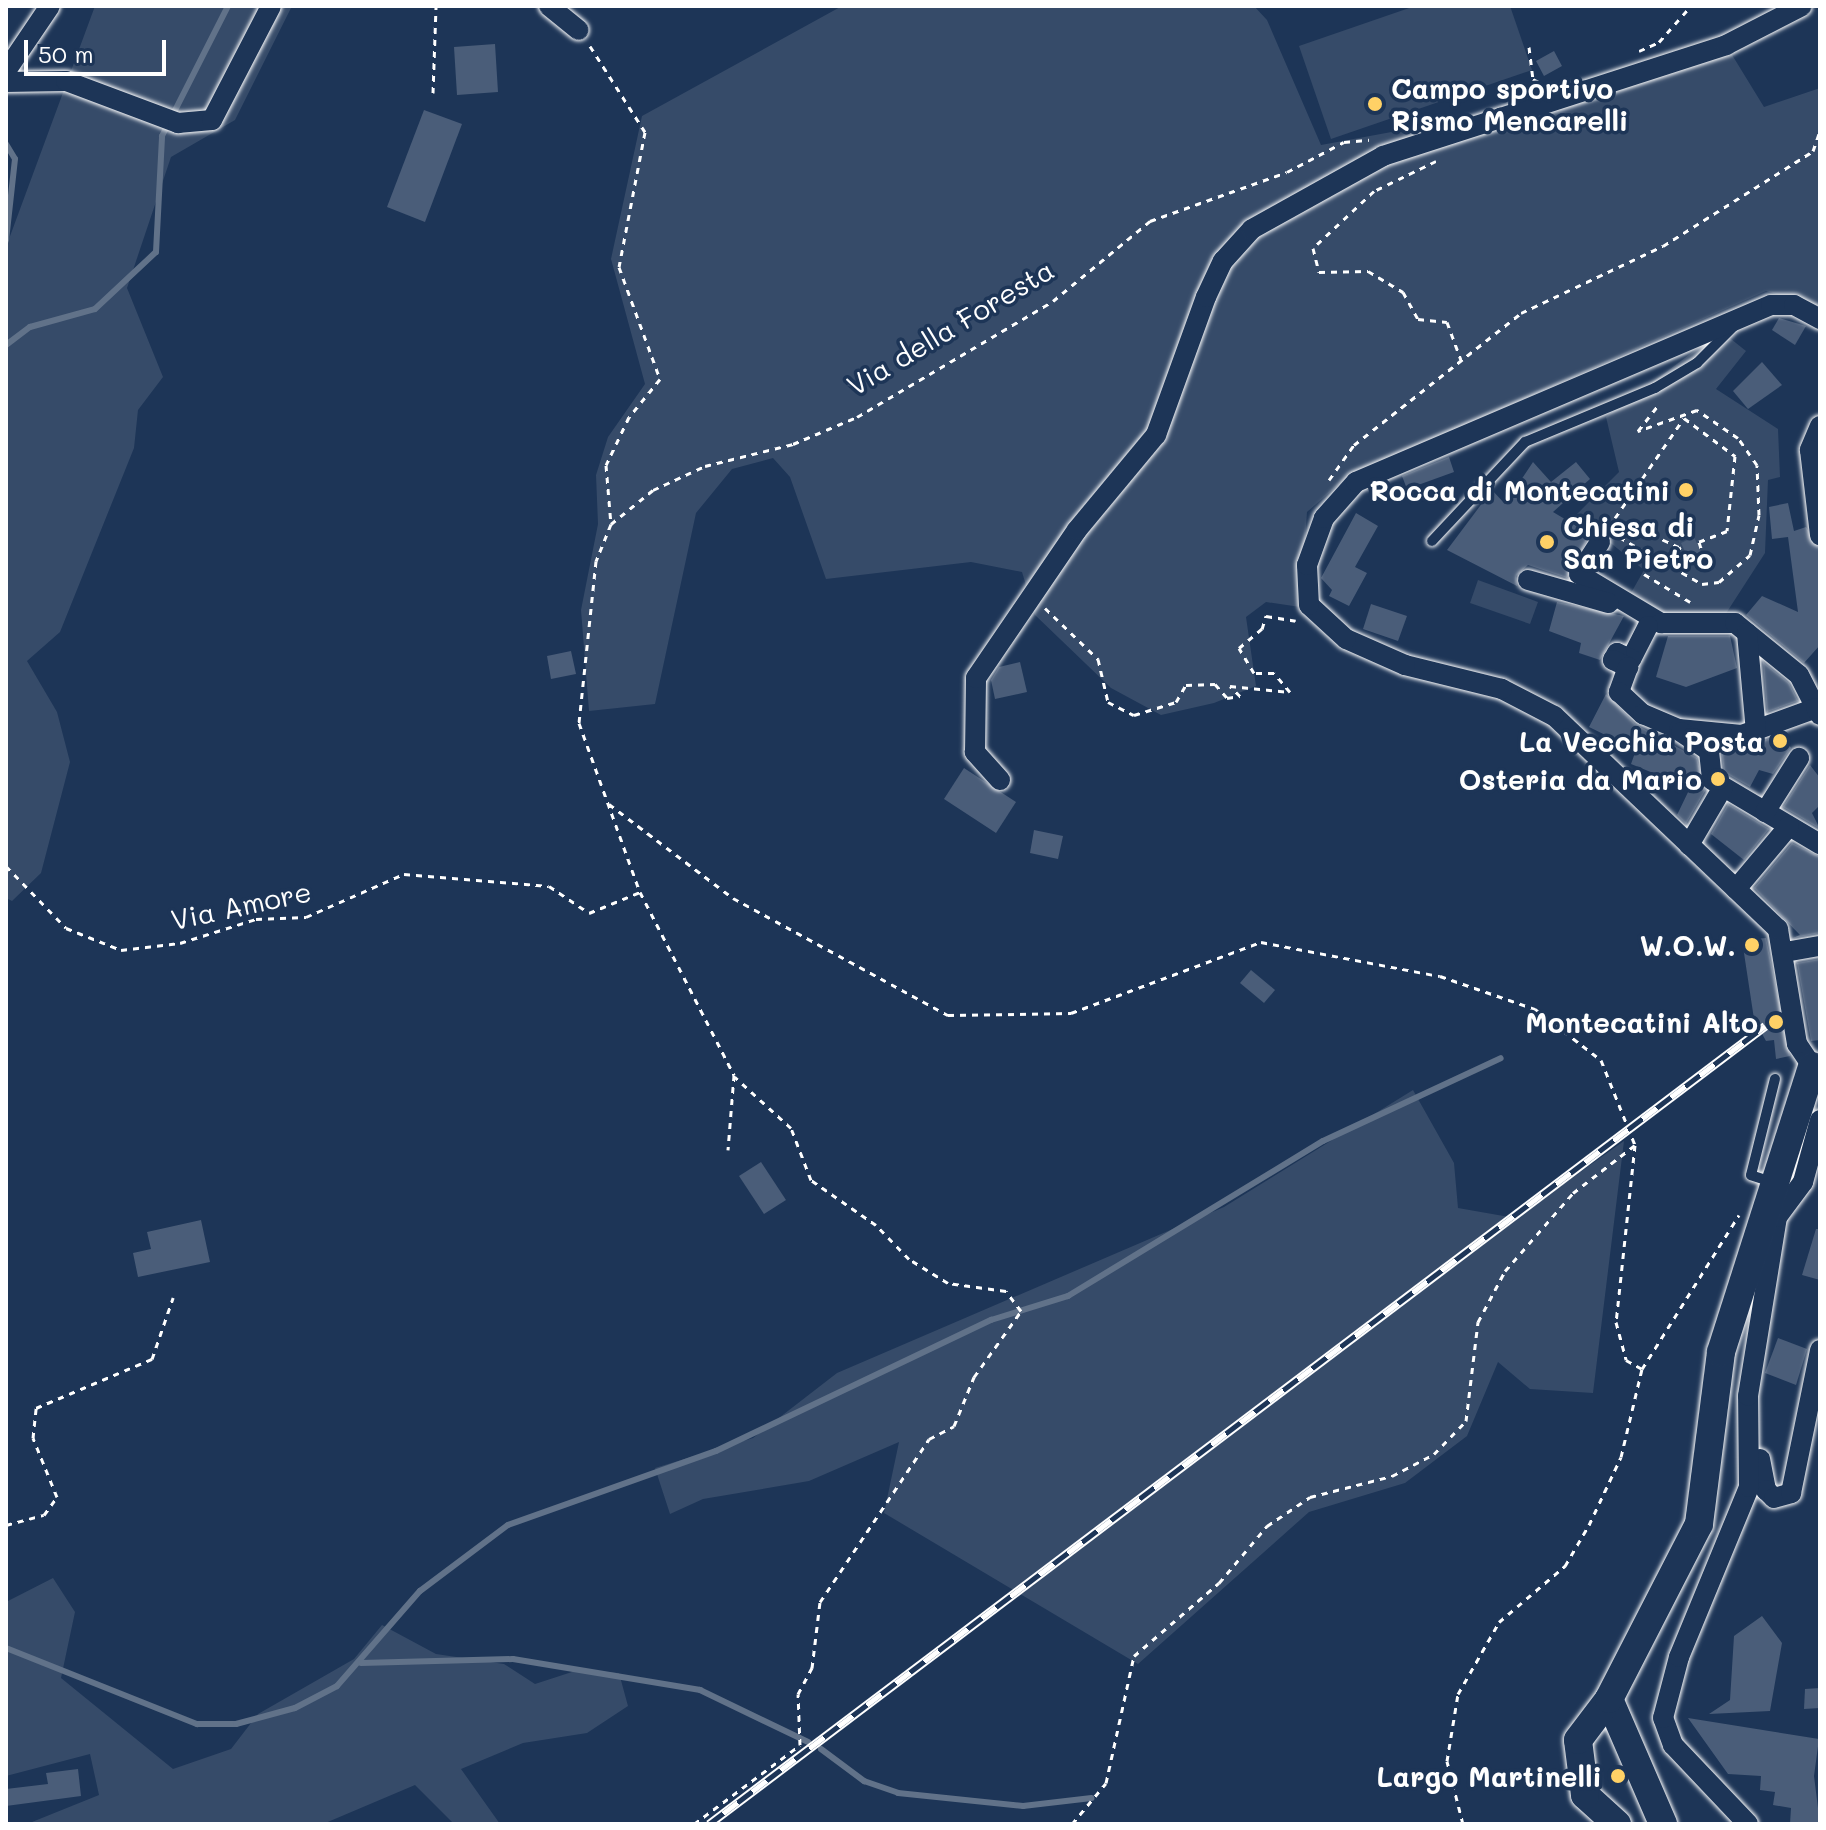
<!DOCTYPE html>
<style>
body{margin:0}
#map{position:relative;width:1826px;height:1830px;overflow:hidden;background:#1d3557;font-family:Mali,sans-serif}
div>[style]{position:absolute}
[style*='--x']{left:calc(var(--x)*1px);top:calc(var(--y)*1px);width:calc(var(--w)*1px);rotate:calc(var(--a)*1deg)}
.green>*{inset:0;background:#364b69}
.stream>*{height:6px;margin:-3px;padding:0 3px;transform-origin:3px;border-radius:3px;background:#617289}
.building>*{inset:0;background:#4a5d79}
.path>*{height:3px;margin-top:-1.5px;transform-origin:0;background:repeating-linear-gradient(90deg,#fff 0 6px,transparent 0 12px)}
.roads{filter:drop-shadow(0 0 2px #fff) drop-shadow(0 0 2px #fff)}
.lane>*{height:10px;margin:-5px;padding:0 5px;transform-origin:5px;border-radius:5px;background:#1d3557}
.street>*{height:20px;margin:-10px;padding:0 10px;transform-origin:10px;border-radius:10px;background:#1d3557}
.secondary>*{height:28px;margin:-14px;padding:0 14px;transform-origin:14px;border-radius:14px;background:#1d3557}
.rail>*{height:9px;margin-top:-4.5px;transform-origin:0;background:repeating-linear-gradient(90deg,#1d3557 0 18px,#fff 0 36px);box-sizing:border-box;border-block:2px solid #fff}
.dots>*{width:22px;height:22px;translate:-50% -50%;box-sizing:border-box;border:4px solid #1d3557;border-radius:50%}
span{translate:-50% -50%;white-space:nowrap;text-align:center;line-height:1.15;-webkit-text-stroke:7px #1d3557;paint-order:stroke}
.poi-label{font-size:28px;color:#fff;font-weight:700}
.left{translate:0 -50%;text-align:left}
.right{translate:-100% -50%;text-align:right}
.street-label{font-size:28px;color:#fff}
.frame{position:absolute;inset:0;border:8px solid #fff;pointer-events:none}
.scale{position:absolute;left:24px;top:40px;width:142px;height:36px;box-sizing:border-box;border:4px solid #fff;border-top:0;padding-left:10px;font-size:24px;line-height:28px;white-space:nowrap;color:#fff;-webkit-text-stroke:6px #1d3557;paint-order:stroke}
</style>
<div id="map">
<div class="green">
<i style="clip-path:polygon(95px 6px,292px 6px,235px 120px,171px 157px,127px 288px,163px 377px,138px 410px,134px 448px,60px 632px,27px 661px,57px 712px,70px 762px,41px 873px,12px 901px,6px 898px,6px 247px)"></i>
<i style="clip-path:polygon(842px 6px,1254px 6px,1267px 20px,1321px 145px,1516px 109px,1552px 89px,1726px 45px,1764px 107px,1820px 88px,1820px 306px,1766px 291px,1346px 478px,1307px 512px,1300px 607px,1266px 602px,1246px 617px,1256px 686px,1214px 703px,1161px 715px,1111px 688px,1035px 615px,1022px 572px,971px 562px,826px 579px,790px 477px,773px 458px,732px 469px,696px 513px,655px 704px,589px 711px,581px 610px,598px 524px,596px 475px,608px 437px,645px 384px,611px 259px,642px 116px)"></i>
<i style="clip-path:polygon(1415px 6px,1510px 6px,1532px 70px,1331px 139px,1299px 46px)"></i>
<i style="clip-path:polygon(1721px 331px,1746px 351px,1716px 389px,1778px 429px,1780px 477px,1768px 480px,1765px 553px,1725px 615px,1664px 613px,1631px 593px,1644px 570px,1576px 515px,1619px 472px,1606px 417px)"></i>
<i style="clip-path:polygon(1478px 580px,1538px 602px,1530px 624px,1470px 603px)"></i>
<i style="clip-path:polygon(1413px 1090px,1454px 1163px,1458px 1208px,1515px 1218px,1624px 1141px,1593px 1393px,1530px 1389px,1498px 1362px,1467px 1436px,1405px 1483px,1309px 1512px,1138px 1664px,884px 1513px,899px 1442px,809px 1481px,703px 1499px,670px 1514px,655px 1468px,753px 1438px,837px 1373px,1224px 1207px)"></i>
<i style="clip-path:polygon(53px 1578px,75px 1612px,61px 1678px,173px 1769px,231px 1749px,258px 1714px,354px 1659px,382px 1625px,436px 1654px,504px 1664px,535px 1684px,578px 1670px,619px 1673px,628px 1706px,587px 1733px,523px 1743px,461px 1769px,500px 1824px,454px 1824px,415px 1785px,323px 1824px,6px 1824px,32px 1822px,99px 1795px,90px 1754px,6px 1776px,6px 1602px)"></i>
</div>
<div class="stream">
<i style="--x:6;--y:144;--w:17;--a:59"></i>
<i style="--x:15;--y:159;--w:82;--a:96.3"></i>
<i style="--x:6;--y:345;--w:30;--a:-37"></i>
<i style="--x:30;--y:327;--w:67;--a:-15.5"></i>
<i style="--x:95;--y:309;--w:83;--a:-43.1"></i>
<i style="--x:156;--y:252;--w:116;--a:-87"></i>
<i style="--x:162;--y:136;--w:146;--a:-63.1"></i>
<i style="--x:6;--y:1648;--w:206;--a:21.7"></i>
<i style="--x:197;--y:1724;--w:39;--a:0"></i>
<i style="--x:236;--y:1724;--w:61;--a:-15.2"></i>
<i style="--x:295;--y:1708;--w:47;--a:-27.6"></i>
<i style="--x:337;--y:1686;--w:126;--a:-48.9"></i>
<i style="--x:420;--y:1591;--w:110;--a:-36.9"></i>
<i style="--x:508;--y:1525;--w:221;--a:-19.6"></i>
<i style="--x:716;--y:1451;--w:305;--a:-25.5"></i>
<i style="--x:991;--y:1320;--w:81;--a:-17.3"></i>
<i style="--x:1068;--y:1296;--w:298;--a:-31.3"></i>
<i style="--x:1323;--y:1141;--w:196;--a:-25"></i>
<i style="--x:361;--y:1663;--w:152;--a:-1.5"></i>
<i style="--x:513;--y:1659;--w:190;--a:9.4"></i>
<i style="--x:700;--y:1690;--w:120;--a:25.7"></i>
<i style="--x:821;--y:1749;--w:54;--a:36.7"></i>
<i style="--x:864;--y:1781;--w:36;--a:19"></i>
<i style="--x:898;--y:1793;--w:126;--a:5.9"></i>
<i style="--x:1023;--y:1806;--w:69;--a:-6.6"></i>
</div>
<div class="building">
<i style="clip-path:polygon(495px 44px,498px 92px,457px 95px,454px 47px)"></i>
<i style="clip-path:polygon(1554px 51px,1562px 66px,1544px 76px,1536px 61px)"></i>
<i style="clip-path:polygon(424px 110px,462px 124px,425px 222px,387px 207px)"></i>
<i style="clip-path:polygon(1779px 318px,1806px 326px,1795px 345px,1772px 330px)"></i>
<i style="clip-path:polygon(1762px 362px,1782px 385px,1748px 409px,1733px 391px)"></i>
<i style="clip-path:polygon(1449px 457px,1454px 472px,1407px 489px,1402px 476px)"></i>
<i style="clip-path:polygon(1533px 462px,1551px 482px,1576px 462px,1590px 479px,1553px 512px,1590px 534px,1567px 578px,1528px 565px,1516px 576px,1517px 586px,1447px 550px,1492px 490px,1505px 504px)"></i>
<i style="clip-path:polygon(1788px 503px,1794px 531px,1806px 527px,1820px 550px,1820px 645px,1804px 663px,1746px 615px,1762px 596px,1798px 612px,1788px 537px,1772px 539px,1769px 507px)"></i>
<i style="clip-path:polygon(1356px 513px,1378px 526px,1355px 567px,1367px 573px,1349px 606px,1329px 596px,1332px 590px,1321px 578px)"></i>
<i style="clip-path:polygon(1694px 537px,1701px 552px,1688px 558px,1681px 543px)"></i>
<i style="clip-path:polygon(1557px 602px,1624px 616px,1600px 660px,1579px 653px,1581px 643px,1549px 631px)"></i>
<i style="clip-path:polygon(1371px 604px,1407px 616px,1398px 641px,1363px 629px)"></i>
<i style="clip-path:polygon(1668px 636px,1730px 636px,1737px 668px,1686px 687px,1656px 677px)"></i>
<i style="clip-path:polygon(571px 651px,576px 674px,551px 679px,547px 656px)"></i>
<i style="clip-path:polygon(1020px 662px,1027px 692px,995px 699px,991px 680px,999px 667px)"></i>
<i style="clip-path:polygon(1763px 662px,1789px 683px,1798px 701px,1767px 712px)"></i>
<i style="clip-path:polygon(1606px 694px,1635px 724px,1697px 758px,1705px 791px,1686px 824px,1677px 815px,1690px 788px,1631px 764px,1636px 750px,1589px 727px)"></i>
<i style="clip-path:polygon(1783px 734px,1791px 748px,1773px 774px,1759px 770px,1750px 787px,1724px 772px,1721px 746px,1746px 747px)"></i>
<i style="clip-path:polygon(1810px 765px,1820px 778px,1820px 805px,1812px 813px,1820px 829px,1783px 807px)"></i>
<i style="clip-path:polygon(964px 768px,1016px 802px,996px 833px,944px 799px)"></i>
<i style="clip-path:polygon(1728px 804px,1769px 829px,1744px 860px,1711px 834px)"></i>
<i style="clip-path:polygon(1034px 830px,1063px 836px,1058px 859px,1030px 853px)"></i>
<i style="clip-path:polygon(1792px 843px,1820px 857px,1820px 933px,1793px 938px,1800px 935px,1754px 888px)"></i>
<i style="clip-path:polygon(1766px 938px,1790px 1056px,1776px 1059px,1774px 1040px,1766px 1041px,1754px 1019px,1742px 940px)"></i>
<i style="clip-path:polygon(1820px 959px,1820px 1040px,1811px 1041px,1797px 963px)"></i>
<i style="clip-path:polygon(1251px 970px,1275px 990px,1264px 1003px,1240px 983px)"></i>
<i style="clip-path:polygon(761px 1162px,786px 1200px,764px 1214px,739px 1176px)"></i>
<i style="clip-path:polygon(201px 1220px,210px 1262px,138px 1277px,133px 1253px,151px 1249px,147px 1232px)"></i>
<i style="clip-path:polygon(1816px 1229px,1820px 1229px,1820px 1280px,1802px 1275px)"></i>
<i style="clip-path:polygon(1778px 1338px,1807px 1349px,1796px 1385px,1765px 1373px)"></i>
<i style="clip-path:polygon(1762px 1616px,1782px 1643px,1770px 1711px,1709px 1714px,1730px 1700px,1734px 1636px)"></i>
<i style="clip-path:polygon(1820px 1688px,1820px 1708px,1804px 1709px,1805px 1689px)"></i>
<i style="clip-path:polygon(1688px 1718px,1819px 1739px,1814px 1776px,1820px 1824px,1790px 1824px,1791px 1808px,1773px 1805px,1775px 1792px,1760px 1790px,1761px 1776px,1728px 1774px)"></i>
<i style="clip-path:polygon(78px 1769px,81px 1796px,6px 1806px,6px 1789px,48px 1784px,46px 1773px)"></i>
</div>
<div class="path">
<i style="--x:590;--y:46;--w:102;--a:57.4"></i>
<i style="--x:645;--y:132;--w:137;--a:100.9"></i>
<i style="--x:619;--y:267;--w:119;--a:69.9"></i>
<i style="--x:660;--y:379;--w:49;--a:129.2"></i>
<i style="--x:629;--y:417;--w:53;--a:115.6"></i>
<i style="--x:606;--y:465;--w:59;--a:85.2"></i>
<i style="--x:611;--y:524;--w:40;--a:112"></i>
<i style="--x:596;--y:561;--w:163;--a:96"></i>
<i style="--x:579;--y:723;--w:180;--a:70.2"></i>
<i style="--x:640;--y:892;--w:206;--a:62.8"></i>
<i style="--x:734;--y:1075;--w:75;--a:94.6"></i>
<i style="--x:1529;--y:47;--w:32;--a:83"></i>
<i style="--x:1533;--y:79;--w:11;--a:27"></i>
<i style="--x:1639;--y:51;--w:22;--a:-24"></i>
<i style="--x:1659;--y:42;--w:48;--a:-48.4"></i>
<i style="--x:433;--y:93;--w:87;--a:-88"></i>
<i style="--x:1436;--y:161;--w:69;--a:154.2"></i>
<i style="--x:1374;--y:191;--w:83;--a:136.9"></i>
<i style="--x:1313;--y:248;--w:25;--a:76"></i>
<i style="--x:1319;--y:272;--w:49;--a:-1.2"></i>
<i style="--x:1368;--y:271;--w:41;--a:31"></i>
<i style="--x:1403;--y:292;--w:31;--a:61"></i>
<i style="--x:1418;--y:319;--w:29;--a:6"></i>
<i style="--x:1447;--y:322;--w:40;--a:69.8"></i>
<i style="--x:1684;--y:418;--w:64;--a:36.7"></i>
<i style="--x:1735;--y:456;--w:75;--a:96.1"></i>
<i style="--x:1727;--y:531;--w:30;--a:159"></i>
<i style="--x:1699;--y:542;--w:13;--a:72"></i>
<i style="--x:1703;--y:554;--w:18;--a:161"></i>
<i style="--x:1686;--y:560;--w:15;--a:-118"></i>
<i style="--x:1679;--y:547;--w:70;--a:-155.6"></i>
<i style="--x:1615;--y:518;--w:121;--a:-55.4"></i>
<i style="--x:1329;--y:480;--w:43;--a:-54.5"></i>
<i style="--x:1354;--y:445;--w:213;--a:-38.3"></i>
<i style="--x:1521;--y:313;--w:157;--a:-25.3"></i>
<i style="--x:1663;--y:246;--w:178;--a:-32.3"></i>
<i style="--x:1813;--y:151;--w:21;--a:-71"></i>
<i style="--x:611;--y:524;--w:54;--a:-39"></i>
<i style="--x:653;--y:490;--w:57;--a:-24.8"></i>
<i style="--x:705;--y:466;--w:91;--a:-14"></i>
<i style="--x:793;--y:444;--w:69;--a:-22.9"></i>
<i style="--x:857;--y:417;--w:228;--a:-30.6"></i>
<i style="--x:1053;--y:301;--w:126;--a:-39.5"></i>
<i style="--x:1150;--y:221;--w:145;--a:-19.7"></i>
<i style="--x:1287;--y:172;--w:64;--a:-27.8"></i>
<i style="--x:1344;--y:142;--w:25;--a:-5"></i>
<i style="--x:1619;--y:537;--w:95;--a:29.5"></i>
<i style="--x:1702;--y:584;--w:17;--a:-7"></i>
<i style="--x:1719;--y:582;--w:41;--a:-41.1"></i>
<i style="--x:1750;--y:555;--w:41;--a:-77.3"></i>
<i style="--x:1759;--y:515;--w:50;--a:-92.3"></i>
<i style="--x:1757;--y:465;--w:33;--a:-125"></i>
<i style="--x:1738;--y:438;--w:50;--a:-145.7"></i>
<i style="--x:1697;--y:410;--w:63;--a:160.4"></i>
<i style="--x:1638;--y:431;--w:34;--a:-52"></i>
<i style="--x:1644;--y:574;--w:54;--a:31.3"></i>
<i style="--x:1045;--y:608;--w:74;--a:43.9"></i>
<i style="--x:1098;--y:659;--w:44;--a:76.9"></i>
<i style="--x:1108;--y:702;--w:29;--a:27"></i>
<i style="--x:1134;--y:715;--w:44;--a:-17.2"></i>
<i style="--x:1176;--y:702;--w:20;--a:-60"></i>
<i style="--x:1186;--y:685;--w:29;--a:-2"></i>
<i style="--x:1215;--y:684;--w:18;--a:49"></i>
<i style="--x:1227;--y:698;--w:13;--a:-9"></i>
<i style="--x:1240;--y:696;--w:14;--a:-135"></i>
<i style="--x:1230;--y:686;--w:60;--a:5.7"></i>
<i style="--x:1290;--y:692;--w:25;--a:-130"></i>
<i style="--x:1274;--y:673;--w:20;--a:180"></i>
<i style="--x:1254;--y:673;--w:29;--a:-121"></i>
<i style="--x:1239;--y:648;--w:30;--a:-40"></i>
<i style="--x:1262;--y:629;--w:14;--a:-73"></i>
<i style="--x:1266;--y:616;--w:30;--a:9"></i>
<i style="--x:609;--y:804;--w:156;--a:37.2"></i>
<i style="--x:733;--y:898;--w:245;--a:28.6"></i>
<i style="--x:948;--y:1015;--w:123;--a:-0.9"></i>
<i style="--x:1071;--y:1013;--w:203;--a:-20.5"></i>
<i style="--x:1261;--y:942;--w:182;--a:10.8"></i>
<i style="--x:1440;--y:976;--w:101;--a:19.2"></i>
<i style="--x:1535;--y:1009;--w:83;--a:37.7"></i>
<i style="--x:1601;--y:1060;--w:92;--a:68.2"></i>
<i style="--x:1635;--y:1145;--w:178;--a:96.1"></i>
<i style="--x:1616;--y:1322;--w:39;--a:75"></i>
<i style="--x:1626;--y:1360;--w:18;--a:29"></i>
<i style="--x:6;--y:866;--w:86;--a:45.9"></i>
<i style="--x:66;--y:928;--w:59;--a:21.8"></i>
<i style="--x:121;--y:950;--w:59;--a:-6.8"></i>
<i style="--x:180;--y:943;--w:80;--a:-17.5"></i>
<i style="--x:256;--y:919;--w:50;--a:-2.3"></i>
<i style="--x:306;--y:917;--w:107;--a:-23.7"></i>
<i style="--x:404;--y:874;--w:145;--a:4.7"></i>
<i style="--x:549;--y:886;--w:48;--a:34"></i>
<i style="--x:589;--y:913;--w:55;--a:-22.4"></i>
<i style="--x:6;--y:1525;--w:39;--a:-15"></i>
<i style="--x:44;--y:1515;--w:22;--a:-54"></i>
<i style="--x:57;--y:1497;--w:64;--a:-112.1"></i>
<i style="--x:33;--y:1438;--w:30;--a:-84"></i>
<i style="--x:36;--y:1408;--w:126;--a:-22.9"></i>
<i style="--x:152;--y:1359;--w:65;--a:-71"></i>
<i style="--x:694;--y:1824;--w:132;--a:-36.7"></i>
<i style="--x:800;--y:1745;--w:51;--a:-92.2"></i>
<i style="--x:798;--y:1694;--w:30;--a:-62"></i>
<i style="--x:812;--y:1668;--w:66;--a:-83.1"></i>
<i style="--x:820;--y:1602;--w:196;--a:-56.2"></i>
<i style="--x:929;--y:1439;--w:28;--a:-27"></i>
<i style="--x:954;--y:1426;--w:53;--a:-67.8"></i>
<i style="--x:974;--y:1377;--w:81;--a:-54.5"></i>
<i style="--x:1021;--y:1311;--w:25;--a:-127"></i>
<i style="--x:1006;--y:1291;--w:59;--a:-172.1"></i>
<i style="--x:948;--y:1283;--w:46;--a:-148.4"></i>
<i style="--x:909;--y:1259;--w:47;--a:-134.1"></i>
<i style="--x:876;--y:1225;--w:79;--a:-145.3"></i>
<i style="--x:811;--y:1180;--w:56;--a:-111"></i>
<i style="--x:791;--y:1128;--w:76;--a:-137.7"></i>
<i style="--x:1072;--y:1824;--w:53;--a:-50.3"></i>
<i style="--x:1106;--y:1783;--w:130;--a:-77.6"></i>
<i style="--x:1134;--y:1656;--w:112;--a:-40.7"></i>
<i style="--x:1219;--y:1583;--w:75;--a:-49.9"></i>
<i style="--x:1267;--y:1526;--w:52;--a:-34"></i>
<i style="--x:1310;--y:1497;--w:85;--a:-14.4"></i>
<i style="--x:1392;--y:1476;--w:47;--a:-27.6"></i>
<i style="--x:1434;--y:1454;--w:46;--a:-45.9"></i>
<i style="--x:1466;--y:1421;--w:100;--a:-83.1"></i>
<i style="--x:1478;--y:1322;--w:58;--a:-62.1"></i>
<i style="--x:1505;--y:1271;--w:103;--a:-48.9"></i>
<i style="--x:1573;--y:1193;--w:78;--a:-37.7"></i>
<i style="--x:1463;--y:1824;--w:65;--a:-104.3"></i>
<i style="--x:1447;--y:1761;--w:68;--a:-80.7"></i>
<i style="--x:1458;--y:1694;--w:83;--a:-60.3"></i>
<i style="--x:1499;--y:1622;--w:87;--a:-40.3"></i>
<i style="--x:1565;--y:1566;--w:48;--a:-59.7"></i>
<i style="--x:1589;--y:1525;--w:75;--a:-64.8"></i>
<i style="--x:1621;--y:1457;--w:90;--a:-76.6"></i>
<i style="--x:1642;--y:1369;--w:182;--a:-57.8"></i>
</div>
<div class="roads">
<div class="lane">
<i style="--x:1432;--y:541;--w:136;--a:-46.8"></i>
<i style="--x:1525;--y:442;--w:141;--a:-22.6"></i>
<i style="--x:1655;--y:388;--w:49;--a:-30.8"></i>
<i style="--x:1697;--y:363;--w:52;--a:-45"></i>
<i style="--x:1772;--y:1182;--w:22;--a:-162"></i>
<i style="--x:1751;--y:1175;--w:99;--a:-76"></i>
</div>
<div class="street">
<i style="--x:549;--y:6;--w:38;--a:39"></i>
<i style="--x:6;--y:71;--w:78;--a:-55.9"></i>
<i style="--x:6;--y:82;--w:60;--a:-1"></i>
<i style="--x:66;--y:81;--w:120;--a:20.6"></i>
<i style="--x:178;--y:123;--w:34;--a:-5"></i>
<i style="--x:212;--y:120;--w:128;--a:-62.6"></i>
<i style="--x:1820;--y:426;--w:26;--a:113"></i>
<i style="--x:1810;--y:450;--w:86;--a:83.3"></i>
<i style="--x:1600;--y:542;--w:38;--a:123"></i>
<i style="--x:1579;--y:574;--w:96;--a:30.9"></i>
<i style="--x:1661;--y:623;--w:74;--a:0"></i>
<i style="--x:1735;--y:623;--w:82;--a:39.1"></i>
<i style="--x:1799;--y:675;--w:37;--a:63"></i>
<i style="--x:1528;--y:580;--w:84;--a:15.9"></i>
<i style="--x:1648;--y:626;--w:37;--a:117"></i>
<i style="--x:1631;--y:659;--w:15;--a:-157"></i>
<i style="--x:1617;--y:653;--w:8;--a:120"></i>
<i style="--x:1613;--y:660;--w:17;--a:25"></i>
<i style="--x:1628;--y:667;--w:27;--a:110"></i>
<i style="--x:1619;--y:692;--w:33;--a:43"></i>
<i style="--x:1643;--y:714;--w:39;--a:23"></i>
<i style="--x:1679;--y:729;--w:63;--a:5.4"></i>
<i style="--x:1742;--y:735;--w:79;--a:-20"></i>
<i style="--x:1816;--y:708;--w:8;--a:60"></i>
<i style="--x:1747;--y:633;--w:99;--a:84.8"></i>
<i style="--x:1681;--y:732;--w:34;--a:34"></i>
<i style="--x:1709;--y:751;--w:29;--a:84"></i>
<i style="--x:1712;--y:780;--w:126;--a:30.7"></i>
<i style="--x:1000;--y:780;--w:38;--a:-132"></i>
<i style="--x:975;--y:752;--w:74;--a:-89.2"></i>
<i style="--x:976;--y:678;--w:179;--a:-55.7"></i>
<i style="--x:1077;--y:530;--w:124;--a:-50.3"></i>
<i style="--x:1156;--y:435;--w:147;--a:-70.1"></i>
<i style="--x:1206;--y:297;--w:40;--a:-65"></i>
<i style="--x:1223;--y:261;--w:43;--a:-47.8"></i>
<i style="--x:1252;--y:229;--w:150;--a:-29.1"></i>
<i style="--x:1383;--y:156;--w:361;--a:-17.9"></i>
<i style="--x:1726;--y:45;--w:85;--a:-27.2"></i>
<i style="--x:1765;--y:812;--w:64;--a:-57.8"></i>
<i style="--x:1689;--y:845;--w:67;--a:-59.6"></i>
<i style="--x:1736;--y:889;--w:82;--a:-49.9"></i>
<i style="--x:1785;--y:952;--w:36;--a:-10"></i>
<i style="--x:1812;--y:1066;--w:27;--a:-124"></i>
<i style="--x:1797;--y:1044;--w:117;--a:-99.4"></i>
<i style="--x:1778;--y:929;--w:309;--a:-136.4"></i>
<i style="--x:1554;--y:716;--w:59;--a:-152.6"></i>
<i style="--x:1502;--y:689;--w:100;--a:-166.1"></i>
<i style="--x:1405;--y:665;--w:64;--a:-156.2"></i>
<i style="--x:1346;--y:639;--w:50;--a:-137.4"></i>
<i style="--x:1309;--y:605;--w:40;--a:-92.9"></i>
<i style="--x:1307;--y:565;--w:50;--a:-70.1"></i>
<i style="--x:1324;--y:518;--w:48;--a:-48.4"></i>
<i style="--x:1356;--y:482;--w:451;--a:-23.1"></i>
<i style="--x:1771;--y:305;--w:23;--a:0"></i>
<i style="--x:1794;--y:305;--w:30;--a:28"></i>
<i style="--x:1760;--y:1459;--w:32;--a:79"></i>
<i style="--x:1766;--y:1490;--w:11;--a:45"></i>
<i style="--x:1774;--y:1498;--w:18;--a:-16"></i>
<i style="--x:1791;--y:1493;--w:146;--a:-78.5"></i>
<i style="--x:1748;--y:1824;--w:109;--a:-133.5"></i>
<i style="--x:1673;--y:1745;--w:29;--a:-110"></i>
<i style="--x:1663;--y:1718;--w:63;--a:-75.3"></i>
<i style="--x:1679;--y:1657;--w:184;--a:-67.6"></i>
<i style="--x:1749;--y:1487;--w:91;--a:-90.6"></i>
<i style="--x:1748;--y:1396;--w:181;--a:-80.8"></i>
<i style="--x:1777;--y:1217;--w:44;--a:-53.4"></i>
<i style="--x:1803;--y:1182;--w:64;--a:-74.7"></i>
</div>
<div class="secondary">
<i style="--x:1609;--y:1699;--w:136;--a:66.6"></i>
<i style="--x:1617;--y:1824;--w:43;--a:-137.8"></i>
<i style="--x:1585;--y:1795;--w:55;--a:-97.3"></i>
<i style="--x:1578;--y:1740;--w:51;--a:-52.9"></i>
<i style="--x:1609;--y:1699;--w:197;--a:-62.8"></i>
<i style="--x:1699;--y:1524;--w:173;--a:-82.7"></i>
<i style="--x:1721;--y:1352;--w:300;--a:-72.3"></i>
</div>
</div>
<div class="rail">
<i style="--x:709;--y:1824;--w:1324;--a:-37.08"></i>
</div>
<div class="dots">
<i style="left:1375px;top:104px;background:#ffd166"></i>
<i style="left:1686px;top:490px;background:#ffd166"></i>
<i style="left:1547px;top:542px;background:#ffd166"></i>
<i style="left:1780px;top:741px;background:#ffd166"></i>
<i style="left:1718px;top:779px;background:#ffd166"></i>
<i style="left:1752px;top:945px;background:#ffd166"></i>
<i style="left:1776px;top:1022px;background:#ffd166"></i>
<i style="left:1618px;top:1776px;background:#ffd166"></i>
</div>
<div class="poi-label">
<span class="left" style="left:1391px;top:104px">Campo sportivo<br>Rismo Mencarelli</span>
<span class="right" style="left:1670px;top:490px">Rocca di Montecatini</span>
<span class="left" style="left:1563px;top:542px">Chiesa di<br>San Pietro</span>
<span class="right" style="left:1764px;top:741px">La Vecchia Posta</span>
<span class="right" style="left:1702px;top:779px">Osteria da Mario</span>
<span class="right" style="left:1736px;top:945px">W.O.W.</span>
<span class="right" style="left:1758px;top:1022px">Montecatini Alto</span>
<span class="right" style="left:1602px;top:1776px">Largo Martinelli</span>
</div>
<div class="street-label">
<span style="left:950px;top:327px;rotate:-31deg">Via della Foresta</span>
<span style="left:241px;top:905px;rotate:-12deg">Via Amore</span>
</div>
<div class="frame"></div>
<div class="scale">50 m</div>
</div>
